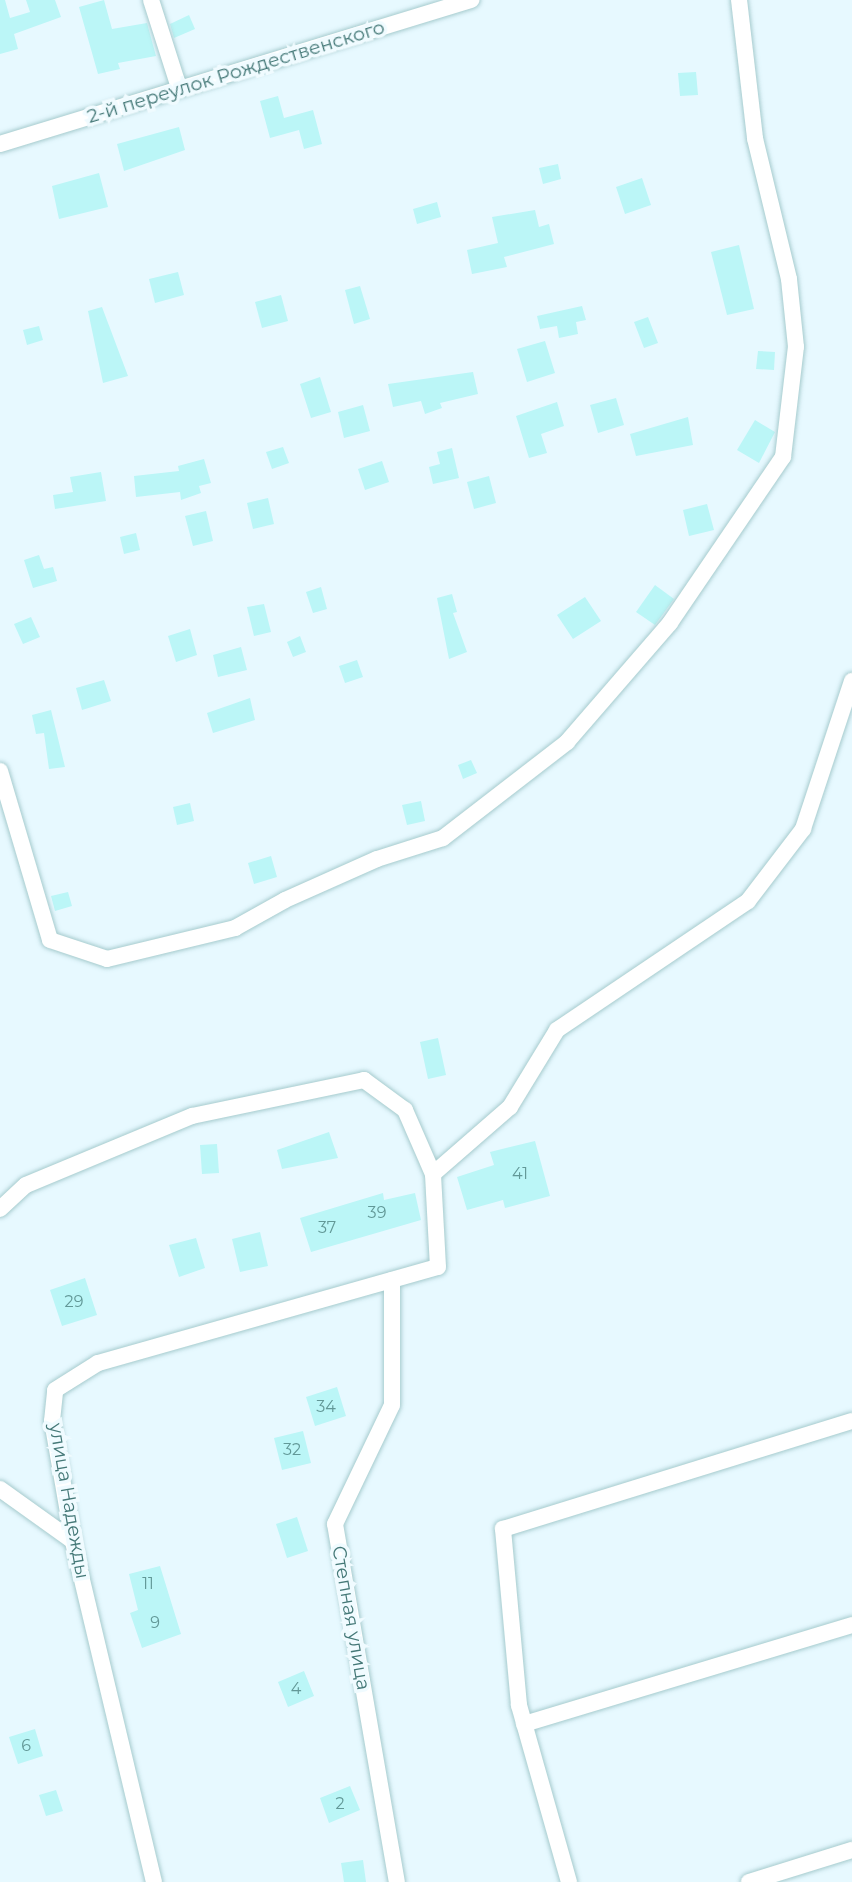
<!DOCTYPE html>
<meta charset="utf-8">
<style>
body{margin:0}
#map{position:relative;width:852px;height:1882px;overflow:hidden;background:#e7f9ff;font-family:Montserrat,sans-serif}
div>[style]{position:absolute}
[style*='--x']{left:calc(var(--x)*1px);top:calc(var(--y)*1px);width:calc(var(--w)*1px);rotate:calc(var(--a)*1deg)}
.building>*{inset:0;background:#bbf6f7}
.roads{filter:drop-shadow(0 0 2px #a6cbce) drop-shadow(0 0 2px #a6cbce)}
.minor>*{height:16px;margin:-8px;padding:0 8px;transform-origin:8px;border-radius:8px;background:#fff}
span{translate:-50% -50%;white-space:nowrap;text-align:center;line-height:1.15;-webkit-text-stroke:7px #f0fbff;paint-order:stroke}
.number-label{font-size:16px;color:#629897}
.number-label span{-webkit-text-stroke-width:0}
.street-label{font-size:19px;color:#447877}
</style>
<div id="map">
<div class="building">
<i style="clip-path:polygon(0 0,5px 0,10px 18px,30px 12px,26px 0,55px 0,61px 17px,14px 34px,18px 49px,0 54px)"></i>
<i style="clip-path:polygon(104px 0,112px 29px,147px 23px,156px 56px,118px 63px,120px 69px,98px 74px,79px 7px)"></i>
<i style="clip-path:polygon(189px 15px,195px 29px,174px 38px,170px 24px)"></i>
<i style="clip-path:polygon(696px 72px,698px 95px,680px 96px,678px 73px)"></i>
<i style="clip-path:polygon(278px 96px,284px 118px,313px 110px,322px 144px,304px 149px,299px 130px,270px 138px,260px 101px)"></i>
<i style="clip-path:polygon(179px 127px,185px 150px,124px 171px,117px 144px)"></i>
<i style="clip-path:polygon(558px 164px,561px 179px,543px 184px,539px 168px)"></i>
<i style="clip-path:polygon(99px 173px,108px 207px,59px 219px,52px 186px)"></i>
<i style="clip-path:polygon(642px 178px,651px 205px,625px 214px,616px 187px)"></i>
<i style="clip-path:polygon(437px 202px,441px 217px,417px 224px,413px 209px)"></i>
<i style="clip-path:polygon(535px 210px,539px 227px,549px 224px,554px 244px,504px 257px,507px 267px,472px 274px,467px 250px,498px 243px,492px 217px)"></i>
<i style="clip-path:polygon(739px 245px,754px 309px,727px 315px,711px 252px)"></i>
<i style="clip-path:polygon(178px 272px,184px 295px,155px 303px,149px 279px)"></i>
<i style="clip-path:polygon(360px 286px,370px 319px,354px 324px,345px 290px)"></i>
<i style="clip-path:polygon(281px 295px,288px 321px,262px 328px,255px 302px)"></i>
<i style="clip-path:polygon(582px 306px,586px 320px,576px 322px,578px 334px,559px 338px,557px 326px,540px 329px,537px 316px)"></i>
<i style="clip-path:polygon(102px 307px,128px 376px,103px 383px,88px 311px)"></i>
<i style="clip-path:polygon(648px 317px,658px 343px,644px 348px,634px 322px)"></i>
<i style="clip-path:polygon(39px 326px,43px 340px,27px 345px,23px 330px)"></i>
<i style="clip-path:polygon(545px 341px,555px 373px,527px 382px,517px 349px)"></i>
<i style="clip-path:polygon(758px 351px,775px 352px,774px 370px,756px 369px)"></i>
<i style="clip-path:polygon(473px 372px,478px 394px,440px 403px,442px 408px,425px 414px,421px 401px,393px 407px,388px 384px)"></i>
<i style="clip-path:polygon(320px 377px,331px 412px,311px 418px,300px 384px)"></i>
<i style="clip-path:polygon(616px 398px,624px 425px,598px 433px,590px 405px)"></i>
<i style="clip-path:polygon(557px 402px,564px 426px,541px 434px,547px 453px,529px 458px,516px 416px)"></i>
<i style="clip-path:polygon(363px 405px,370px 431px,344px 438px,338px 412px)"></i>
<i style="clip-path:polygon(688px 417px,693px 445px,636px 456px,630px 434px)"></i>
<i style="clip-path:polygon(755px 420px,775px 432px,759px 463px,737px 450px)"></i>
<i style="clip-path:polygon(283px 447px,289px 463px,272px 469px,266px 452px)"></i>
<i style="clip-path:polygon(452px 448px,459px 478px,433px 484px,429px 467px,440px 464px,437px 452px)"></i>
<i style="clip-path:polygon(204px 459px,211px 483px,199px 486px,201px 493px,181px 500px,180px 492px,136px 497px,134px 476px,179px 471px,178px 466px)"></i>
<i style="clip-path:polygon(382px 461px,389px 482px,365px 490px,358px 469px)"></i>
<i style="clip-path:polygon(101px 472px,106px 501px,55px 509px,53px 495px,73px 492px,70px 477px)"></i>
<i style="clip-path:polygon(489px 476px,496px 503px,474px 509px,467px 482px)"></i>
<i style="clip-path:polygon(268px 498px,274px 524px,253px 529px,247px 503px)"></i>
<i style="clip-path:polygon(707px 504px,714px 530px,689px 536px,683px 510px)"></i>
<i style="clip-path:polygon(206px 511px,213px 541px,193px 546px,185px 516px)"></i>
<i style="clip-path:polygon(136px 533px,140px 550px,124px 554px,120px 537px)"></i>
<i style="clip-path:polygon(39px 555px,44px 569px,53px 567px,57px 581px,33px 588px,24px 560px)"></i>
<i style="clip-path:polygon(655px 585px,674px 599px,655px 625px,636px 612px)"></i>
<i style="clip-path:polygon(321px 587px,327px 609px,313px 613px,306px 592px)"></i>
<i style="clip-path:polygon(452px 594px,457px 612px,453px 613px,467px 652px,449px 659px,437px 598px)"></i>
<i style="clip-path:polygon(585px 597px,601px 621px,573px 639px,557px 615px)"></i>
<i style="clip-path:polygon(264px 604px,271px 632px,254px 636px,247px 607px)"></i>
<i style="clip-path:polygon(31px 617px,40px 637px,23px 644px,14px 624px)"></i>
<i style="clip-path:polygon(190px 629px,197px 655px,176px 662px,168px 636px)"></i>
<i style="clip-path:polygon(300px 636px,306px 652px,293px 657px,287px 642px)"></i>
<i style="clip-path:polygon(241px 647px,247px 670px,218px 677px,213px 655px)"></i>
<i style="clip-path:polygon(357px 660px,363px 677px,345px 683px,339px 666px)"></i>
<i style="clip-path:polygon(104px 680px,111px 701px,82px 710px,76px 688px)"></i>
<i style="clip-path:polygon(250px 698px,255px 720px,213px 733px,207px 713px)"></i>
<i style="clip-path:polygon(51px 710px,65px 767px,49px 769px,44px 733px,36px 734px,32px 715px)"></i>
<i style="clip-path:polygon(471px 760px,477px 773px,463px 779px,458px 765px)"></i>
<i style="clip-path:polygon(421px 801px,425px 821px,407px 825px,402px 805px)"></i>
<i style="clip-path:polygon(190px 803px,194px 821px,177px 825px,173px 807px)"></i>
<i style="clip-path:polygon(271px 856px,277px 877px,254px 884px,248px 863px)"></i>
<i style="clip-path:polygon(68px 892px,72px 906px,55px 911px,51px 896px)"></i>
<i style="clip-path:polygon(438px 1038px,446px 1075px,428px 1079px,420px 1042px)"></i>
<i style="clip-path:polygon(329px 1132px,338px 1158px,282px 1169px,277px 1150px)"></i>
<i style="clip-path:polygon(535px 1141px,550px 1196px,505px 1208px,503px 1200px,467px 1210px,457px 1177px,494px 1165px,490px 1152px)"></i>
<i style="clip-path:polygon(217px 1144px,219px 1173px,202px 1174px,200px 1145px)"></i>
<i style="clip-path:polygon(383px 1193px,384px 1200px,415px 1193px,421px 1220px,311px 1252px,300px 1218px)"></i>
<i style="clip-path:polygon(260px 1232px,268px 1266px,240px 1272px,232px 1239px)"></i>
<i style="clip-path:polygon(196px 1238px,205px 1268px,179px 1277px,169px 1245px)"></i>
<i style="clip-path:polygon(85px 1278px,97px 1315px,62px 1326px,50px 1290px)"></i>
<i style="clip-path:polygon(337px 1387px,346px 1416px,315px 1426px,306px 1397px)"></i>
<i style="clip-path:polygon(303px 1431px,311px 1463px,282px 1470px,274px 1438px)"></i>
<i style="clip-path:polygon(297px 1517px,308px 1551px,287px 1558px,276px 1524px)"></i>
<i style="clip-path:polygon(160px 1566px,181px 1634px,142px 1648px,130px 1613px,138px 1610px,129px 1574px)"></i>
<i style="clip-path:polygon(304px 1671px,314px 1696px,288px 1707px,278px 1682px)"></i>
<i style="clip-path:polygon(35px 1729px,43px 1756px,18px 1764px,9px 1737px)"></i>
<i style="clip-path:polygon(350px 1786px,360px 1810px,329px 1823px,320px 1798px)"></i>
<i style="clip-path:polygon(56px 1790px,63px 1811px,46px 1816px,39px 1795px)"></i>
<i style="clip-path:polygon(363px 1860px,366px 1882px,344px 1882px,341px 1863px)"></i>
</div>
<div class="roads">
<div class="minor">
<i style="--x:151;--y:0;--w:92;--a:72.3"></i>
<i style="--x:0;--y:144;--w:493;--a:-17"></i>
<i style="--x:0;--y:771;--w:176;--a:73.5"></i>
<i style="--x:50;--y:940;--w:60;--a:18.4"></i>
<i style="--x:107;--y:959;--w:132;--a:-13.6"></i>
<i style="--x:235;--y:928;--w:57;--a:-29.2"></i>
<i style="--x:285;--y:900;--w:101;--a:-24"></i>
<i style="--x:377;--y:859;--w:69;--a:-17.7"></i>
<i style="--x:443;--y:838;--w:157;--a:-37.7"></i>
<i style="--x:567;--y:742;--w:157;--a:-49.1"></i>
<i style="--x:670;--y:623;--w:201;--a:-55.8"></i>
<i style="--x:783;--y:457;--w:111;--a:-83.3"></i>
<i style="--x:796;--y:347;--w:68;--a:-95.9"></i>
<i style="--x:789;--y:279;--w:145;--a:-103.6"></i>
<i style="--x:755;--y:138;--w:139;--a:-96.6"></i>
<i style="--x:0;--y:1209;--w:35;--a:-43"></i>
<i style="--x:26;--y:1185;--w:180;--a:-22.6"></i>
<i style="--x:192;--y:1116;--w:176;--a:-11.8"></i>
<i style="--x:364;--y:1080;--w:51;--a:36.2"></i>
<i style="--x:405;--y:1110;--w:70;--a:66.4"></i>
<i style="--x:392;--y:1280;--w:125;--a:90"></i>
<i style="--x:392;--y:1405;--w:132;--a:115.6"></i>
<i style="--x:335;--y:1524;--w:363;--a:80.2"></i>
<i style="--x:0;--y:1489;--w:90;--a:35.5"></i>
<i style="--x:524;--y:1724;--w:343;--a:-16.8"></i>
<i style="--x:154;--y:1882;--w:350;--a:-103.4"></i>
<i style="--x:73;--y:1541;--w:122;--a:-99.9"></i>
<i style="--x:52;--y:1421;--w:31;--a:-84"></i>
<i style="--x:55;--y:1390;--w:51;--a:-32.1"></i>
<i style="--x:98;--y:1363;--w:353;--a:-15.8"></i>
<i style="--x:438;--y:1267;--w:93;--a:-93.1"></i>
<i style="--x:433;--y:1174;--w:102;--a:-41"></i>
<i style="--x:510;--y:1107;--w:90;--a:-58.6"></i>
<i style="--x:557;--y:1030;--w:230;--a:-34"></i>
<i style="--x:748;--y:901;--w:91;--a:-52.6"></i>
<i style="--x:803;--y:829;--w:156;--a:-71.7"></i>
<i style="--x:569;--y:1882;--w:184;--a:-105.8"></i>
<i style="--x:519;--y:1705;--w:177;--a:-95.2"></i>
<i style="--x:503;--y:1529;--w:365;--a:-17.2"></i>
<i style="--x:749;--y:1882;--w:108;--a:-17.3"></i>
</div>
</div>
<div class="number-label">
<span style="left:520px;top:1174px">41</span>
<span style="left:377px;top:1213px">39</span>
<span style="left:327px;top:1228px">37</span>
<span style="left:74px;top:1302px">29</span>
<span style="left:326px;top:1407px">34</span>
<span style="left:292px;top:1450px">32</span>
<span style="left:148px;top:1584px">11</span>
<span style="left:155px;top:1623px">9</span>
<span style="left:296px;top:1689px">4</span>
<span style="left:26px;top:1746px">6</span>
<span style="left:340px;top:1804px">2</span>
</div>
<div class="street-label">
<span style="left:236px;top:72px;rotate:-17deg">2-й переулок Рождественского</span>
<span style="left:69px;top:1501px;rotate:80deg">улица Надежды</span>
<span style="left:351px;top:1618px;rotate:80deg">Степная улица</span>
</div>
</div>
